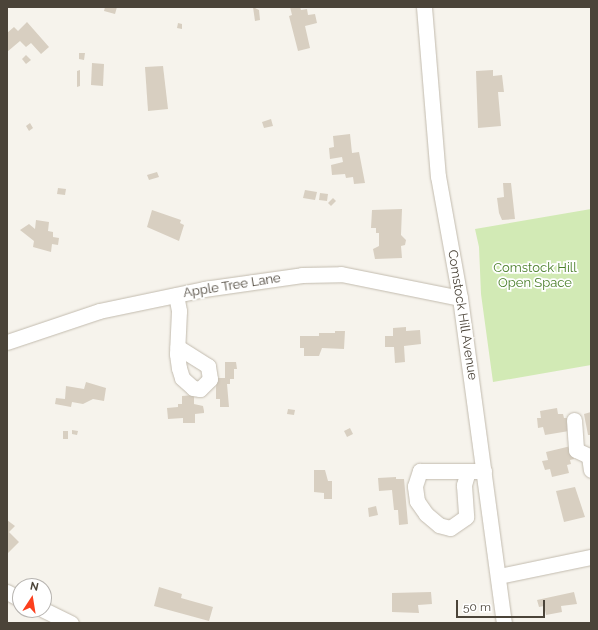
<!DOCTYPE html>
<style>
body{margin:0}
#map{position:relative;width:598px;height:630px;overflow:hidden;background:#f6f3ec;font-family:Raleway,sans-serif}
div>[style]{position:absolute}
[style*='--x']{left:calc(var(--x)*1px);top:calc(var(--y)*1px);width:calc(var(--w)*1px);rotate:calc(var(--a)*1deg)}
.green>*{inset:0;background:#d2eab5}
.building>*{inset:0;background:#d8cfc1}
.roads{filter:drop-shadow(0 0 1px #c2bbae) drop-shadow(0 0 1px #c2bbae)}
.minor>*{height:15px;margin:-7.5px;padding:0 7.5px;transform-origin:7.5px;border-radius:7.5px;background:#fff}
span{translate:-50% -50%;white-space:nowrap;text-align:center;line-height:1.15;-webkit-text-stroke:3.5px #fff;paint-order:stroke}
.park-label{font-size:13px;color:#4a7f2a}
.street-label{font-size:13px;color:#4b4439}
.frame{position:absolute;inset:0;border:8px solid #4b4439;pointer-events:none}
.north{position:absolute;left:12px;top:578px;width:40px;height:40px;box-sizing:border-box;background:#fff;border:1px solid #b7b4b0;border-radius:50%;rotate:12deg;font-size:11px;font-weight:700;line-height:16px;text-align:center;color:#4b4439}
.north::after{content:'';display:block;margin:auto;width:14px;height:18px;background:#fc3f1d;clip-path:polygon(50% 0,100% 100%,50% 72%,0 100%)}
.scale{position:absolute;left:456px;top:600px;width:89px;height:18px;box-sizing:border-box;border:2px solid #4b4439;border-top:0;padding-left:5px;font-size:12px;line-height:14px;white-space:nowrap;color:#4b4439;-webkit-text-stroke:3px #fff;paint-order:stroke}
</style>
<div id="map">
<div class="green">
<i style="clip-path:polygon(591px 209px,591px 365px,493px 382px,481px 294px,479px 247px,475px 229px)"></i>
</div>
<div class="building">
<i style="clip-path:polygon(105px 7px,117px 7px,115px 14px,104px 11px)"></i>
<i style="clip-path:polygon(253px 7px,259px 10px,260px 20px,255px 21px)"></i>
<i style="clip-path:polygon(290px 7px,300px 7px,301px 10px,307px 9px,308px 15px,315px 14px,317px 23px,305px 26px,310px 48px,298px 51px,289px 16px,292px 15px)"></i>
<i style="clip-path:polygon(27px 22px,49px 47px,41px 54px,31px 43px,26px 47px,20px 41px,7px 52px,7px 33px,14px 27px,18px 31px)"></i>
<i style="clip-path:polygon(178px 23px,182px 24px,182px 29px,177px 28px)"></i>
<i style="clip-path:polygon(79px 53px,85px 53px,84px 60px,79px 59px)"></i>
<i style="clip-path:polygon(26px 55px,31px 60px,26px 64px,22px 59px)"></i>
<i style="clip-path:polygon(92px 63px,104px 64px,103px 86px,91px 85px)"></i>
<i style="clip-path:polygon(163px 66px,168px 109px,148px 111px,145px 67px)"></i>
<i style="clip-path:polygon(80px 70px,80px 86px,77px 87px,77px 71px)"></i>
<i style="clip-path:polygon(493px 70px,493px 76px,502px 75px,504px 92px,498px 92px,501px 126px,478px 128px,476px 71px)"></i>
<i style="clip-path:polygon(271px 119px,273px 126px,264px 128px,262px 122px)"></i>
<i style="clip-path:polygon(30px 123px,33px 128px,29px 131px,26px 126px)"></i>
<i style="clip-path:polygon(350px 134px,352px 153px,359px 152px,365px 183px,354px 184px,353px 177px,346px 178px,345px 174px,332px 175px,331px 165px,343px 162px,342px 157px,330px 159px,329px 148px,334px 147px,333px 136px)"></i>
<i style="clip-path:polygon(157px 172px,159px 177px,149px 180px,147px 175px)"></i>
<i style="clip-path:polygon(503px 183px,511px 183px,515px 219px,502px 220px,499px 213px,497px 198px,504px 197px)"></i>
<i style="clip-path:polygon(58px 188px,66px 189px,65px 195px,57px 194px)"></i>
<i style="clip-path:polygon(305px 190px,317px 192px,315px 200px,303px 198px)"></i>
<i style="clip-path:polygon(320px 193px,328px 194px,327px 201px,319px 200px)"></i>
<i style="clip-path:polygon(333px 198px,336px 201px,331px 206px,328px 203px)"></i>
<i style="clip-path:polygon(402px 209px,401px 235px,406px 240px,405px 245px,401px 246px,402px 258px,375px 259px,373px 249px,379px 246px,379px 233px,376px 233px,376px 228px,371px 228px,372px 210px)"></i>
<i style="clip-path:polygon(152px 210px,181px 220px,180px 223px,184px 225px,179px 241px,147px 227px)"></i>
<i style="clip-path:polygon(36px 220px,49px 222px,48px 231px,53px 232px,53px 237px,59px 238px,58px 245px,52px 244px,51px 252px,33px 247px,34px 241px,20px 230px,29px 224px,35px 229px)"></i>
<i style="clip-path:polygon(406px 327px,406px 331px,420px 330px,421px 344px,404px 346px,405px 362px,395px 363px,394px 347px,385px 347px,385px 336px,393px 336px,393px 328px)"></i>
<i style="clip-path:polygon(335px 331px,345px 331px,344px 349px,322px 348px,319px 356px,304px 356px,304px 348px,300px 348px,300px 336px,319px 336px,319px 333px,335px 333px)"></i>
<i style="clip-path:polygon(225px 362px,236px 362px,237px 369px,234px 369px,234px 379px,230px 379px,230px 384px,227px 384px,229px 407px,220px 407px,220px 399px,216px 399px,216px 388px,217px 378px,225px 378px)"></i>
<i style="clip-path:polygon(86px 382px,106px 388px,104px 401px,93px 399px,83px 404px,72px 402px,71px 407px,55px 404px,56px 398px,65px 399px,66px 386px,84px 389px)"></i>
<i style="clip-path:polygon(194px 395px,194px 404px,203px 406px,204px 411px,204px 413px,195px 414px,195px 423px,183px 423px,183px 418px,168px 419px,167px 408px,178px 407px,178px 404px,182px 404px,182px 396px)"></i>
<i style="clip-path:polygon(557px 408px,558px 414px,563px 414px,564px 418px,567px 418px,569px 431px,545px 435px,543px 427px,538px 428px,537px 418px,541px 418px,540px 411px)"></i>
<i style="clip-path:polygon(288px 409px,295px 410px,294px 415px,287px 414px)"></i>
<i style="clip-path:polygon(591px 412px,591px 435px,588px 435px,584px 414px)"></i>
<i style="clip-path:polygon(350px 428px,353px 434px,347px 437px,344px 431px)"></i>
<i style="clip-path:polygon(72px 430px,78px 431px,77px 435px,72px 434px)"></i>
<i style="clip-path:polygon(63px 431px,68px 431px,68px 439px,63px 439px)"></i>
<i style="clip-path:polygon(571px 446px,574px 459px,570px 460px,571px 464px,567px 465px,569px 473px,552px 477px,550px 469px,545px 470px,542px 461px,548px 460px,546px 452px)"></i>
<i style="clip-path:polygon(314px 470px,325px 470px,328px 481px,332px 481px,332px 499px,324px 499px,324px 493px,314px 492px)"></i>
<i style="clip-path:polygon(396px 477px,396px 479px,404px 479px,408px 524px,399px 525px,398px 510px,394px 510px,392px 490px,379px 491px,378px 478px)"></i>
<i style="clip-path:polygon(575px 487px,585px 517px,564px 522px,556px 491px)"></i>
<i style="clip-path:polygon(376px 506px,378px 515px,369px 517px,368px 508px)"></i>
<i style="clip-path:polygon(7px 520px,15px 526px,9px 532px,19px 542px,8px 553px)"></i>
<i style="clip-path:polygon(159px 587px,182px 594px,181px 598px,213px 607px,209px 621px,154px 606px)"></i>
<i style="clip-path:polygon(431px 592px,432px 604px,418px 605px,419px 613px,392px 612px,392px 593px)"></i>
<i style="clip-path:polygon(574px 592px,577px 604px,561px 606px,562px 612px,546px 615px,544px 606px,539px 607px,537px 600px)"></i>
</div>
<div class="roads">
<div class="minor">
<i style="--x:424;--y:7;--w:170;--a:85.3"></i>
<i style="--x:438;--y:176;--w:124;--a:79.8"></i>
<i style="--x:460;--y:298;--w:328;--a:82.3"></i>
<i style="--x:176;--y:295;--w:16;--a:79"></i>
<i style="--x:179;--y:311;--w:43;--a:92.7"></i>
<i style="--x:177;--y:354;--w:14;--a:82"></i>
<i style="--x:179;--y:368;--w:10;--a:73"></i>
<i style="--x:182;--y:378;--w:15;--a:42"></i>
<i style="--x:193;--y:388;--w:7;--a:8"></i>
<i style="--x:200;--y:389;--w:14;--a:-45"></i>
<i style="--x:210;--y:379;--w:13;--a:-99"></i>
<i style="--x:208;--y:366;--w:36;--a:-148"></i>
<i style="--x:7;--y:342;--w:97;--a:-18.6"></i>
<i style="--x:99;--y:311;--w:107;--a:-11.8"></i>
<i style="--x:204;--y:289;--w:99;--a:-8.1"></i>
<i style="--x:302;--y:275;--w:39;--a:-1"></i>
<i style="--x:341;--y:274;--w:121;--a:11.4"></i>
<i style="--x:574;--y:420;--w:30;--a:86"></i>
<i style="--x:576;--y:450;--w:14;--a:25"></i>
<i style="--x:589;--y:456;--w:14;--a:82"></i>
<i style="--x:468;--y:471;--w:15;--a:106"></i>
<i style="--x:464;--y:485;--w:32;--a:86"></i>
<i style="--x:466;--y:517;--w:19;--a:145"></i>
<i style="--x:450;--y:528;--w:11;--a:-165"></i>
<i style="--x:439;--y:525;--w:17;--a:-140"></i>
<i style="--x:426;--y:514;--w:16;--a:-125"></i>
<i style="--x:417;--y:501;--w:15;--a:-98"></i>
<i style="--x:415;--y:486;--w:16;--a:-72"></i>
<i style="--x:420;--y:471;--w:64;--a:0"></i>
<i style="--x:499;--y:576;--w:94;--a:-11.7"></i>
<i style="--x:7;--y:592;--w:15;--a:28"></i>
<i style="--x:44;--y:610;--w:30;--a:26"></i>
</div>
</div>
<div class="park-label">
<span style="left:535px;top:276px">Comstock Hill<br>Open Space</span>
</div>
<div class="street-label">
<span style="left:232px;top:286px;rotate:-9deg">Apple Tree Lane</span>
<span style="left:462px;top:315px;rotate:81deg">Comstock Hill Avenue</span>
</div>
<div class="frame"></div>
<div class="north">N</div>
<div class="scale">50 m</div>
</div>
